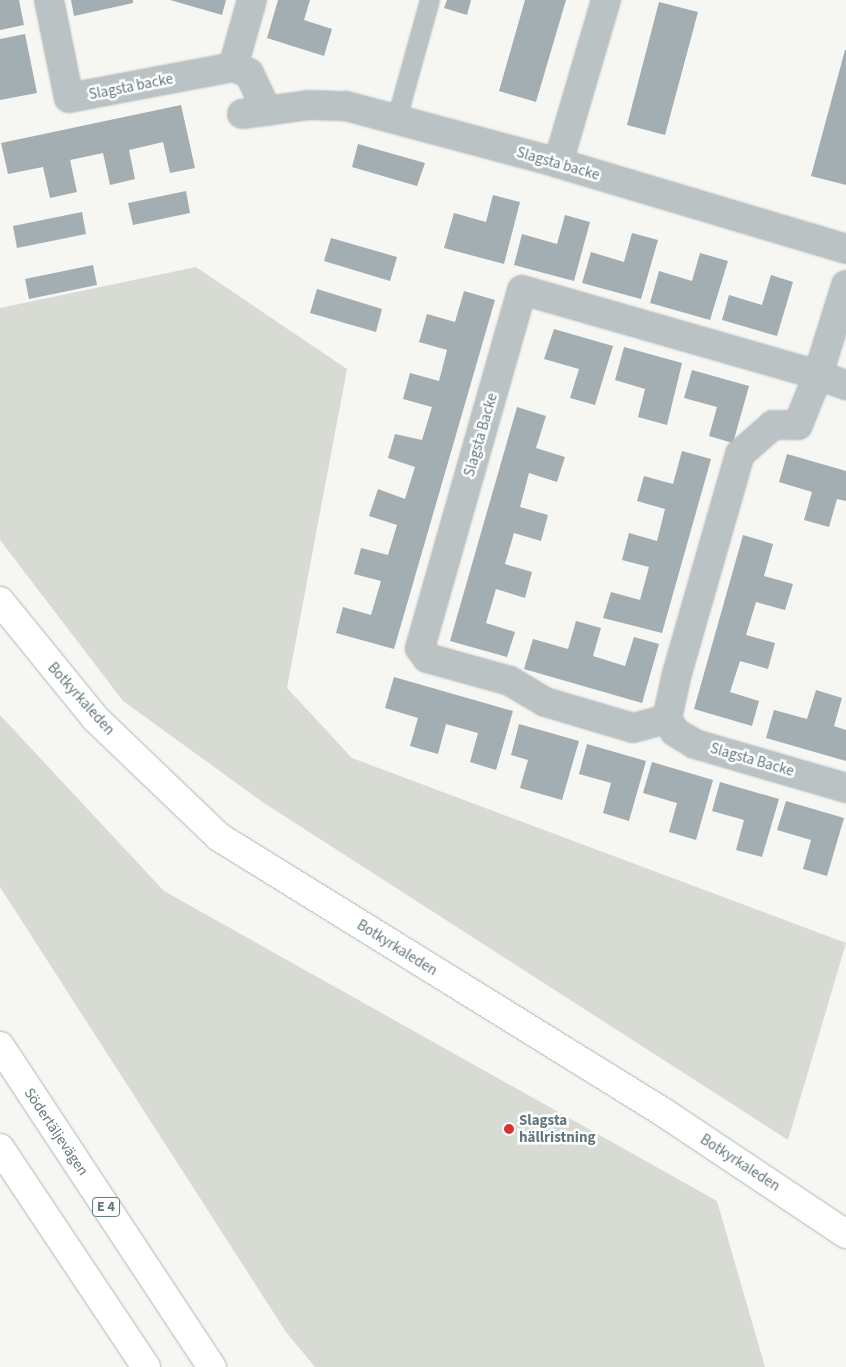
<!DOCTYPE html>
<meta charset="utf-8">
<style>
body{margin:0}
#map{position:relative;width:846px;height:1367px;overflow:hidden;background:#f6f6f3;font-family:"Source Sans 3",sans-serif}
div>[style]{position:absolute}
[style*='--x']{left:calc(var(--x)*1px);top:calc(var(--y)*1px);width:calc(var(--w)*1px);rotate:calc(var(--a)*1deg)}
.green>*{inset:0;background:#d8dbd3}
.building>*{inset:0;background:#a2aeb1}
.roads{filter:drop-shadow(0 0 1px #aeb6b8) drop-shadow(0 0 1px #aeb6b8)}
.service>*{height:18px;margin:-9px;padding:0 9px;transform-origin:9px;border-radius:9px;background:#bbc2c3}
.minor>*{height:28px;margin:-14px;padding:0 14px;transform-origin:14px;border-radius:14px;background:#bbc2c3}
.secondary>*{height:28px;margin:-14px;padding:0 14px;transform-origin:14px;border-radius:14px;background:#fff}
.motorway>*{height:28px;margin:-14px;padding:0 14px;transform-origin:14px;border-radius:14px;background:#fff}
.dots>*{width:14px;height:14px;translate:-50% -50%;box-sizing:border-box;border:2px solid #fff;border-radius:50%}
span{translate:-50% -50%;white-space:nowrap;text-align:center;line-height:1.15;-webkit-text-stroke:5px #fff;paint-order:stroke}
.shield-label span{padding:1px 4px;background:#fff;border:1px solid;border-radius:4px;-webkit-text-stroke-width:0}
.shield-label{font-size:14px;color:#63787d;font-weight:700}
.street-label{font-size:15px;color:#63787d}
.poi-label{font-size:15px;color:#63787d;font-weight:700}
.left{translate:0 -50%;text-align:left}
</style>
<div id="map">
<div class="green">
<i style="clip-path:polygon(196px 267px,347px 369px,287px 688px,352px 758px,846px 943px,788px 1140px,264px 803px,123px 701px,0 540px,0 308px)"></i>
<i style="clip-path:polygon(0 715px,164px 891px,717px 1201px,765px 1367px,315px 1367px,286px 1332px,0 887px)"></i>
</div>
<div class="building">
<i style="clip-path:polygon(0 0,19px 0,24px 25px,0 30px)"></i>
<i style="clip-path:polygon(71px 0,133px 0,133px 3px,74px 16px)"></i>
<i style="clip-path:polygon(170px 0,226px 0,222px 15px)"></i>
<i style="clip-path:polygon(278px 0,310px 0,304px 20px,332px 29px,324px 56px,267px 38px)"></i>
<i style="clip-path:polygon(447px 0,471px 0,467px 15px,444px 8px)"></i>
<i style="clip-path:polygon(525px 0,566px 0,536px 102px,499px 91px)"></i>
<i style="clip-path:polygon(659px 2px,698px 12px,665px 135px,627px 125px)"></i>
<i style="clip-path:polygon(25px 34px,37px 93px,0 100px,0 39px)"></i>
<i style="clip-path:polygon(845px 50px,846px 50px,846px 185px,811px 176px)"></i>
<i style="clip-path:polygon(181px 105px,195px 168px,170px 173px,163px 142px,129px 150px,135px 179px,110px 185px,103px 153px,70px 160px,77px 192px,50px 198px,43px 167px,8px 174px,1px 143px)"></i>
<i style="clip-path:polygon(358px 144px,425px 163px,417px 186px,352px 167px)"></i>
<i style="clip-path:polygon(186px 191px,190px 213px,133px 225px,128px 203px)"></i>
<i style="clip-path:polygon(493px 195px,520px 202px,504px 264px,444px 248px,454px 213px,486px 222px)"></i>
<i style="clip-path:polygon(82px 212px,86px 234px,17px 248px,13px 226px)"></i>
<i style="clip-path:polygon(565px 215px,590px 222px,574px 281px,514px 265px,522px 234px,557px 244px)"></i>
<i style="clip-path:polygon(632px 233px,658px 240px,641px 299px,582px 283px,591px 252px,624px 262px)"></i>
<i style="clip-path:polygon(331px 238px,397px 257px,390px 281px,324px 261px)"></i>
<i style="clip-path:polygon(700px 253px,728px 261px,710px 320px,650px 303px,659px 271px,692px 281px)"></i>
<i style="clip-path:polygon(93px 265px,97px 285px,29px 299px,25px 279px)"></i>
<i style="clip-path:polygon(771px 275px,793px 282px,777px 336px,722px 320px,729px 295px,762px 305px)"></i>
<i style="clip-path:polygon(317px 289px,382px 309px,376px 332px,310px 313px)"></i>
<i style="clip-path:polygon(464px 291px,495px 300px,394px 649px,336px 633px,343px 607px,371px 615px,381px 581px,354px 574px,361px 548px,388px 555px,397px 525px,369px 516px,378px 489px,405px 499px,415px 467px,388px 458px,395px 434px,422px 440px,432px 407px,403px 399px,410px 373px,439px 381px,447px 350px,419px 342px,427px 314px,455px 322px)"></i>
<i style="clip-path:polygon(554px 329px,613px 346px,595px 405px,570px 398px,579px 369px,544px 359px)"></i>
<i style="clip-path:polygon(624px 347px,682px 363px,667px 425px,638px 417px,645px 389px,615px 380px)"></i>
<i style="clip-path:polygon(692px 370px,749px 386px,733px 443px,709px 436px,717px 407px,684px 398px)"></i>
<i style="clip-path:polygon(517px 407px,546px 416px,536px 448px,565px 457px,557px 482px,529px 473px,520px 507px,548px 515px,541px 541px,514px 533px,505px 564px,532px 572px,525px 598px,496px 589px,486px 623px,515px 632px,507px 657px,450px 641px)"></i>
<i style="clip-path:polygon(682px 451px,711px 459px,662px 633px,603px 618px,611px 592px,640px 600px,649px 567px,622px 560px,629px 533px,657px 541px,665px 509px,637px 501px,644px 476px,673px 484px)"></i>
<i style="clip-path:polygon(787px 454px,846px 471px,846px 501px,837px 499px,829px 527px,804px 520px,812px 492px,779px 482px)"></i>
<i style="clip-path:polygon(743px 535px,773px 544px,764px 576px,793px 584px,785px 610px,756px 602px,746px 635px,775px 643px,768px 669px,740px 661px,730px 692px,759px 701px,752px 726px,694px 709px)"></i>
<i style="clip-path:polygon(576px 621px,601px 628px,593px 656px,625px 666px,634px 637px,659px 644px,642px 703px,524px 669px,533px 639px,568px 649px)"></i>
<i style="clip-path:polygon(394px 677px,513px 711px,496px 770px,470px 762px,478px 733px,446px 724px,438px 754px,410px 746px,418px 718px,385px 708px)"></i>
<i style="clip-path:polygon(816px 690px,842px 698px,834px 726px,846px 730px,846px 761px,766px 738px,774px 710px,807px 719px)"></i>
<i style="clip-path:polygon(519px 724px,579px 741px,562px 800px,520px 788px,528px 760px,511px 755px)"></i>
<i style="clip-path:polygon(587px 744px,646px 761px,629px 821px,603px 813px,611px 783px,579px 774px)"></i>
<i style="clip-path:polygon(652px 762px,713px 780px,696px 840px,669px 832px,677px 803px,643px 793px)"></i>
<i style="clip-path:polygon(720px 782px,779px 799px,762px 857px,736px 850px,744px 820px,712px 811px)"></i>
<i style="clip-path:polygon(786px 801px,844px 818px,827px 876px,803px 869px,811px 840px,777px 830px)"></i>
</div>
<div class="roads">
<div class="service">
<i style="--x:397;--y:119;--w:123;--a:-74.5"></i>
</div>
<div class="minor">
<i style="--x:49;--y:0;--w:100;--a:78.5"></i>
<i style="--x:69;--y:98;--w:167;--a:-10.7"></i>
<i style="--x:233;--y:67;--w:17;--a:21"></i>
<i style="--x:249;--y:73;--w:42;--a:64.7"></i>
<i style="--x:233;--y:67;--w:70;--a:-74.2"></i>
<i style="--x:242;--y:114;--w:69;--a:-7.5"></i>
<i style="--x:310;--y:105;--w:36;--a:2"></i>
<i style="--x:346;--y:106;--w:220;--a:15"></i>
<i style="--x:558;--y:163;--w:301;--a:16.6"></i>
<i style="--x:558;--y:163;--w:170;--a:-73.6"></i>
<i style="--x:846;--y:285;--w:94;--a:107.3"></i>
<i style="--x:818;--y:375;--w:54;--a:111.8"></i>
<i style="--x:798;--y:425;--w:25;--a:180"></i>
<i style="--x:773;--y:425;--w:44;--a:138.7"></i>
<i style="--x:740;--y:454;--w:228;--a:106"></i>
<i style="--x:677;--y:673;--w:47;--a:102.3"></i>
<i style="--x:667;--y:719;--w:35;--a:165"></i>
<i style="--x:633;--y:728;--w:92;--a:-163.5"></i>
<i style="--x:545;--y:702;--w:41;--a:-149"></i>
<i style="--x:510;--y:681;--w:86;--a:-164.5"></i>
<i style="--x:427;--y:658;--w:12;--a:-125"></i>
<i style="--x:420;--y:648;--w:372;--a:-74.1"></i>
<i style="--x:522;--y:290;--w:308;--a:16"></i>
<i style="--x:818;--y:375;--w:30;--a:20"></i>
<i style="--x:667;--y:719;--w:15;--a:58"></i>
<i style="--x:675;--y:732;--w:23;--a:31"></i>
<i style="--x:695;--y:744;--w:157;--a:16.2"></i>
</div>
<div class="secondary">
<i style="--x:0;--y:601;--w:152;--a:50.9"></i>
<i style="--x:96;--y:719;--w:170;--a:43.8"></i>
<i style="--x:219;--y:837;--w:522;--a:31.77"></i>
<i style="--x:663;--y:1112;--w:220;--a:33.7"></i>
</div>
<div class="motorway">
<i style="--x:0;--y:1046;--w:385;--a:56.6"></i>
<i style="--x:0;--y:1148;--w:263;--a:56.3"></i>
</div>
</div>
<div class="dots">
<i style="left:509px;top:1129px;background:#da3030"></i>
</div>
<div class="shield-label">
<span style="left:106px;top:1207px">E 4</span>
</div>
<div class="street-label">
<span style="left:131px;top:87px;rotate:-11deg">Slagsta backe</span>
<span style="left:558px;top:164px;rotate:16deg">Slagsta backe</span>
<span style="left:481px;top:435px;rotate:-74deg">Slagsta Backe</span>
<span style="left:81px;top:699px;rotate:48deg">Botkyrkaleden</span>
<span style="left:752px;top:760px;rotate:16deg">Slagsta Backe</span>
<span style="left:397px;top:948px;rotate:32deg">Botkyrkaleden</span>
<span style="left:56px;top:1132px;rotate:56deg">Södertäljevägen</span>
<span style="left:740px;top:1163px;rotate:33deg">Botkyrkaleden</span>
</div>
<div class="poi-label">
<span class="left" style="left:519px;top:1129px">Slagsta<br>hällristning</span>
</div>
</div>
